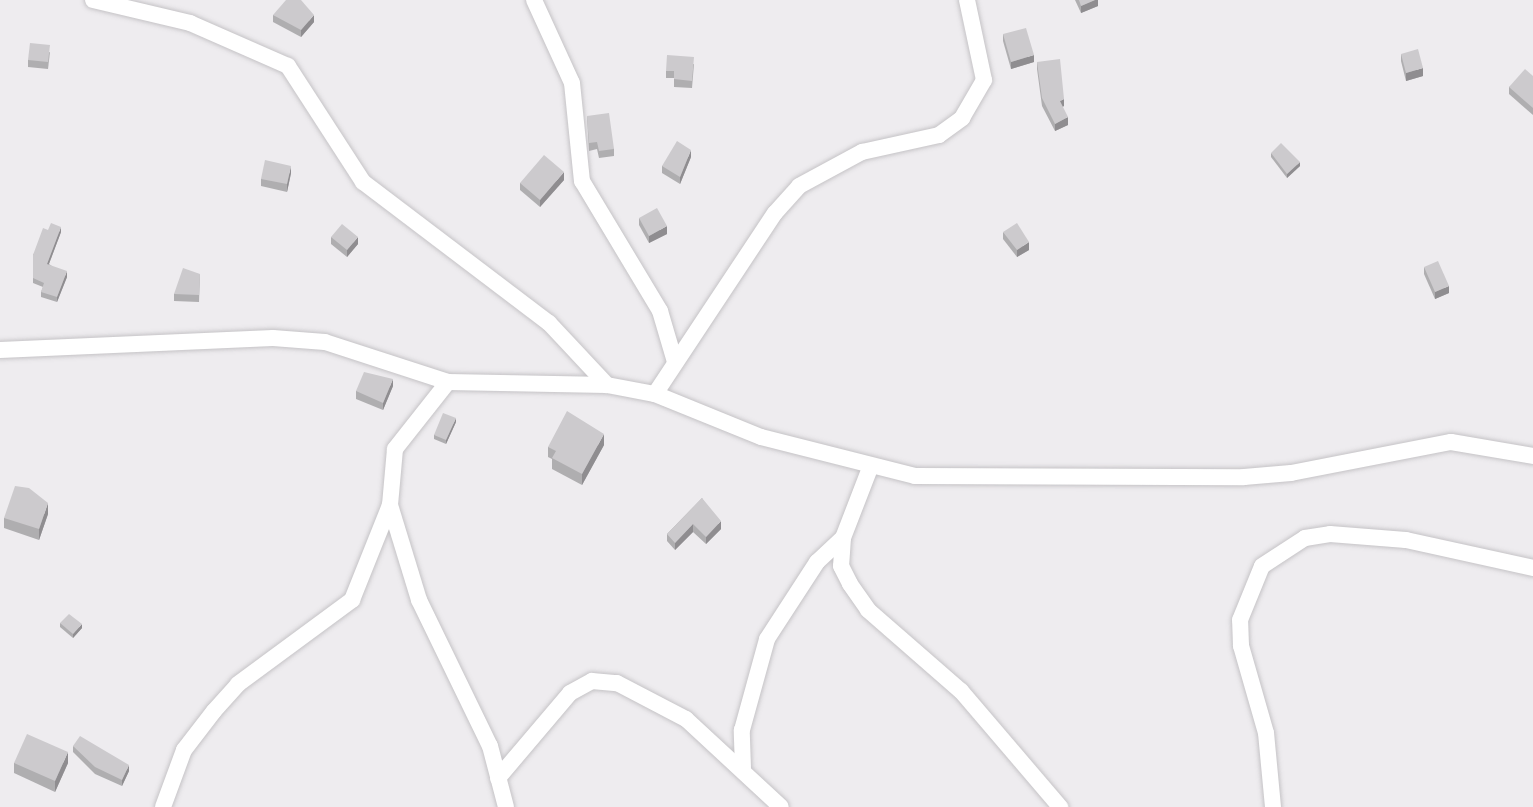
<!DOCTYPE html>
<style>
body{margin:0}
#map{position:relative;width:1533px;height:807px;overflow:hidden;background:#eeecef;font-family:"Noto Sans",sans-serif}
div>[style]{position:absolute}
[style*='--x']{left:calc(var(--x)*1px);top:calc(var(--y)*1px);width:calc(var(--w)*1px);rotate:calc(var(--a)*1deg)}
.roads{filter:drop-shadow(0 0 2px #c5c3c6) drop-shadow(0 0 2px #c5c3c6)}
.street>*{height:16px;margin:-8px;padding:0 8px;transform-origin:8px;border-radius:8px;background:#fff}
.wall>*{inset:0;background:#afaeb0}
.shaded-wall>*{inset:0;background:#8f8d90}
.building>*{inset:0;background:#cccacd}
span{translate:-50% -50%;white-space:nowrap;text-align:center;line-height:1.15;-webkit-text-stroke:5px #eeecef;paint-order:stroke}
</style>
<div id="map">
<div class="roads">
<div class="street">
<i style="--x:93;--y:0;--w:100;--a:13.3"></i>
<i style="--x:190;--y:23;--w:107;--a:23.7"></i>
<i style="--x:288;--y:66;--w:138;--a:57.1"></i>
<i style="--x:363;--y:182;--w:233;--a:37.2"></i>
<i style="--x:549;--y:323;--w:85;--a:46.9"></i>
<i style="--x:534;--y:0;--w:91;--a:65.4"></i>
<i style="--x:572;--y:83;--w:99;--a:84.2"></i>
<i style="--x:582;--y:181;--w:152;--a:59"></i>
<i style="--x:660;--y:311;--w:53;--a:73.6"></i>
<i style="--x:0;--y:350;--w:273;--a:-2.5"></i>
<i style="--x:273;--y:338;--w:52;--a:4.4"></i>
<i style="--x:325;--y:342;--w:129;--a:18"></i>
<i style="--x:448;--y:382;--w:159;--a:1.1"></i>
<i style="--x:607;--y:385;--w:49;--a:10.6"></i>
<i style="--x:655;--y:394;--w:114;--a:22.1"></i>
<i style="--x:761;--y:437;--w:159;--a:14.2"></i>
<i style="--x:915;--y:476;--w:329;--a:0.2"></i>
<i style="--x:1244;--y:477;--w:47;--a:-4.9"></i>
<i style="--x:1291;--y:473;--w:163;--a:-11"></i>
<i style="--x:1451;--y:442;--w:83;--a:9.7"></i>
<i style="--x:655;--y:394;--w:217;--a:-56.5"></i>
<i style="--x:775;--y:213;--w:36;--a:-48"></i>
<i style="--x:799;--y:186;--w:72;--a:-28.4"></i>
<i style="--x:862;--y:152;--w:79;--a:-12.4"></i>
<i style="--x:939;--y:135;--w:29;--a:-36"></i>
<i style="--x:962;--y:118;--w:44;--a:-59.9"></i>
<i style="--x:984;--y:80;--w:82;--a:-102"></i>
<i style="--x:870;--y:468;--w:75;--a:111.1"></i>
<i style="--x:843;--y:538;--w:28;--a:94"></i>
<i style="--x:841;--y:566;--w:20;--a:63"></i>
<i style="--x:850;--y:584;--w:32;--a:55"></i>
<i style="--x:868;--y:610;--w:123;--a:41.1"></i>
<i style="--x:961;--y:691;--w:153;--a:49.5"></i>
<i style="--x:390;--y:505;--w:99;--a:73"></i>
<i style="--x:419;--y:600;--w:162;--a:64.1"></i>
<i style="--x:490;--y:746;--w:63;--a:75.3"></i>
<i style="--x:743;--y:768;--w:38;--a:-92"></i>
<i style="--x:742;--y:730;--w:94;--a:-74.6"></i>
<i style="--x:767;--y:639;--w:92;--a:-57"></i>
<i style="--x:817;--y:562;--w:35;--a:-43"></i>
<i style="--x:498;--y:778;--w:111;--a:-49.7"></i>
<i style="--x:570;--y:693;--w:25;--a:-29"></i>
<i style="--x:592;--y:681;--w:25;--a:5"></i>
<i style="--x:617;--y:683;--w:78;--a:27.6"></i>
<i style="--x:686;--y:719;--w:129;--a:42.8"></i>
<i style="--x:163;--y:807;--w:61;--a:-69.8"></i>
<i style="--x:184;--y:750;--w:49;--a:-52.4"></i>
<i style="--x:214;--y:711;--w:36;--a:-48"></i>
<i style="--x:238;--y:684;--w:142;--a:-36.4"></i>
<i style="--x:352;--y:600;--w:102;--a:-68.2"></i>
<i style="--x:390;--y:505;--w:56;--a:-84.9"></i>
<i style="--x:395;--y:449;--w:85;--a:-51.7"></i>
<i style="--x:1273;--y:807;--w:74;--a:-95.4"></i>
<i style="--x:1266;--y:733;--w:91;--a:-106"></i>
<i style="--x:1241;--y:646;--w:26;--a:-92"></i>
<i style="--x:1240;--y:620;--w:58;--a:-67.8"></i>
<i style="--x:1262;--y:566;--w:51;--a:-33.1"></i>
<i style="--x:1305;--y:538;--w:25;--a:-9"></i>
<i style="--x:1330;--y:534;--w:76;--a:4.5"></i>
<i style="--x:1406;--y:540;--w:130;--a:12.4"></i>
</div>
</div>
<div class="wall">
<i style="clip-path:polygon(1075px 0,1098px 0,1098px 6px,1081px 13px)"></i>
<i style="clip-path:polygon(273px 15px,314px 22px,301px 37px,273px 22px)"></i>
<i style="clip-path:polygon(1003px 34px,1034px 62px,1011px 69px,1003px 41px)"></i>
<i style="clip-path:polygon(50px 52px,48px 69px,28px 67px,28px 60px)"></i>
<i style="clip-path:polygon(1401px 54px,1423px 76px,1406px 81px,1401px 61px)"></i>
<i style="clip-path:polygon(1037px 62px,1064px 106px,1062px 107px,1068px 125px,1055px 131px,1042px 106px,1037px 69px)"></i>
<i style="clip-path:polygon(694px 64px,692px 88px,674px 87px,674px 78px,666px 78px,666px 71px)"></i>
<i style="clip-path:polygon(1533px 76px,1533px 115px,1509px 94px,1509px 87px)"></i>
<i style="clip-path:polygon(587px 116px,614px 149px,614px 156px,599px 158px,597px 149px,589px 151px)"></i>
<i style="clip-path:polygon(1271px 153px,1300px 166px,1287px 178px,1271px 157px)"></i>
<i style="clip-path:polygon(691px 157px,680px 184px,662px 173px,662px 166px)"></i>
<i style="clip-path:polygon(291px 173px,287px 192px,261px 186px,261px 179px)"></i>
<i style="clip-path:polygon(564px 180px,540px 207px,520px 190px,520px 183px)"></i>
<i style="clip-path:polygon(639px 218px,667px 234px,649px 243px,639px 225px)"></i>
<i style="clip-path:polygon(48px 230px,61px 232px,49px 264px,67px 277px,57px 302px,41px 297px,41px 292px,43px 287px,33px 283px,33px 255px)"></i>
<i style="clip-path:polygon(1003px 232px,1029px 250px,1017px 257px,1003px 239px)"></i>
<i style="clip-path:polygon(331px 237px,358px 244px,347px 257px,331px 244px)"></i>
<i style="clip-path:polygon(1424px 267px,1449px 293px,1435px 299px,1424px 274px)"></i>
<i style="clip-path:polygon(200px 274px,199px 302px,174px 301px,174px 294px)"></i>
<i style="clip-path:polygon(393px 386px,383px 410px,356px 399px,356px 391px)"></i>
<i style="clip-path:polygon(456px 422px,446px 444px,434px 439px,434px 435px)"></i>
<i style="clip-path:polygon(604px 445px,582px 485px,552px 469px,552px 459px,548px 457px,548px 447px)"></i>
<i style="clip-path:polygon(702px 498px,721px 529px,706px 544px,693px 532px,675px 550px,667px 541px,667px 534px)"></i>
<i style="clip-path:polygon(48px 514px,39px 540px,4px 528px,4px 518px)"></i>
<i style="clip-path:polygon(60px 623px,82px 628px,73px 638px,60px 627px)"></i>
<i style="clip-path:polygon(73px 746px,129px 771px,122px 786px,95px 774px,73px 752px)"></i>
<i style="clip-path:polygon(14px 763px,68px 763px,55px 792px,14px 773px)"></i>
</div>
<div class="shaded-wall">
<i style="clip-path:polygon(1095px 0,1098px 0,1098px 6px,1081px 13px,1081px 6px)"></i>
<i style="clip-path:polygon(314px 15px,314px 22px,301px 37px,301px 30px)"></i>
<i style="clip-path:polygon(1034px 55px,1034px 62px,1011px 69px,1011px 62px)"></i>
<i style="clip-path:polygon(1423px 68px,1423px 76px,1406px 81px,1406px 73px)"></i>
<i style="clip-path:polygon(1064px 99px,1064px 106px,1060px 108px,1060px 101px)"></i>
<i style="clip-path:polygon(1068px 117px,1068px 125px,1055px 131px,1055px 124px)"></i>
<i style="clip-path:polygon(691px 150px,691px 157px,680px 184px,680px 177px)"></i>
<i style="clip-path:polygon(1300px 162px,1300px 166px,1287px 178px,1287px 174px)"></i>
<i style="clip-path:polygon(291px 166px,291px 173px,287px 192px,287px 184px)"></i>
<i style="clip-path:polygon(564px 172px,564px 180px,540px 207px,540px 200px)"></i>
<i style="clip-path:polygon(667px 226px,667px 234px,649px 243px,649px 236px)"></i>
<i style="clip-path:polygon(61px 227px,61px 232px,47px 269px,47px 264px)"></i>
<i style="clip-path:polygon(358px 237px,358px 244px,347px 257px,347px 250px)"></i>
<i style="clip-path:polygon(1029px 242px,1029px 250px,1017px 257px,1017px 250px)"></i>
<i style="clip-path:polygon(67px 271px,67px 277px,57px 302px,57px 297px)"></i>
<i style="clip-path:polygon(1449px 286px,1449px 293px,1435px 299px,1435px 292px)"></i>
<i style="clip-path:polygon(393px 379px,393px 386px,383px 410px,383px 403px)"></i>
<i style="clip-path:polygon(456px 418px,456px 422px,446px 444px,446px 440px)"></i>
<i style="clip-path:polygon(604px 434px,604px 445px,582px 485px,582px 474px)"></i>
<i style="clip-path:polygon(48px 503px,48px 514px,39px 540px,39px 529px)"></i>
<i style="clip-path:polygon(721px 521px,721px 529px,706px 544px,706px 537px)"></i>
<i style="clip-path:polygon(693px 524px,693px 532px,675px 550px,675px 543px)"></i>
<i style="clip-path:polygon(82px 624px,82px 628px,73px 638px,73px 634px)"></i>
<i style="clip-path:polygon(68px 752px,68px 763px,55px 792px,55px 781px)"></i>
<i style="clip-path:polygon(129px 765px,129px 771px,122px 786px,122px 780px)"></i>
</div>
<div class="building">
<i style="clip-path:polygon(286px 0,301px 0,314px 15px,301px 30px,273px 15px)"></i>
<i style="clip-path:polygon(1079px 0,1095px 0,1081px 6px)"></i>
<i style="clip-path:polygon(1026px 28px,1034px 55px,1011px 62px,1003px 34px)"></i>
<i style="clip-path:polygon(30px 43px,50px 45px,48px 62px,28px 60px)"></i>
<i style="clip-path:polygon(1418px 49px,1423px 68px,1406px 73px,1401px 54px)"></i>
<i style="clip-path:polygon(667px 55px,694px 57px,692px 81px,674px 79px,674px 71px,666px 71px)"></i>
<i style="clip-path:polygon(1060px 59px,1064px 99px,1060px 101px,1068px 117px,1055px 124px,1042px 98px,1037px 62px)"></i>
<i style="clip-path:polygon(1525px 69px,1533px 76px,1533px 108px,1509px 87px)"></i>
<i style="clip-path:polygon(609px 113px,614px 149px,599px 151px,597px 142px,589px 143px,587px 116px)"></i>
<i style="clip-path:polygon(677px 141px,691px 150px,680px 177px,662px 166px)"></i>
<i style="clip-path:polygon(1281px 143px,1300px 162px,1287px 174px,1271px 153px)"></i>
<i style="clip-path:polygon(544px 155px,564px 172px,540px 200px,520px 183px)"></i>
<i style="clip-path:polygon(265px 160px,291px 166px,287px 184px,261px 179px)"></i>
<i style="clip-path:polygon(657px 208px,667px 226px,649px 236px,639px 218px)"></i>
<i style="clip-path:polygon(51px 223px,61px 227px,47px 264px,67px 271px,57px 297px,41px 292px,44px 283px,33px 278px,33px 255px,43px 228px,48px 230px)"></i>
<i style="clip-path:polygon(1017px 223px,1029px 242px,1017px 250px,1003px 232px)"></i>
<i style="clip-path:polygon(342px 224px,358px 237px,347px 250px,331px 237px)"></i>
<i style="clip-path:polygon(1438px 261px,1449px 286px,1435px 292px,1424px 267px)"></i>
<i style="clip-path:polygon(183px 268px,200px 274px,199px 295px,174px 294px)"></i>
<i style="clip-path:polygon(364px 372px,393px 379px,383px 403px,356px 391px)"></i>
<i style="clip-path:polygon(567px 411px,604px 434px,582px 474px,552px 458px,556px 451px,548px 447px)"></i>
<i style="clip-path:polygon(443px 413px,456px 418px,446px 440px,434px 435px)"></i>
<i style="clip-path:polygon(15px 486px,29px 488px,48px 503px,39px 529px,4px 518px)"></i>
<i style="clip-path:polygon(702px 498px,721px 521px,706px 537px,693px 524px,675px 543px,667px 534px)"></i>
<i style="clip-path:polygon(69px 614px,82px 624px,73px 634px,60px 623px)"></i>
<i style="clip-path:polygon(27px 734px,68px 752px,55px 781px,14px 763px)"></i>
<i style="clip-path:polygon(80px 736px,129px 765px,122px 780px,95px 767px,73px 746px)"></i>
</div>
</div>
